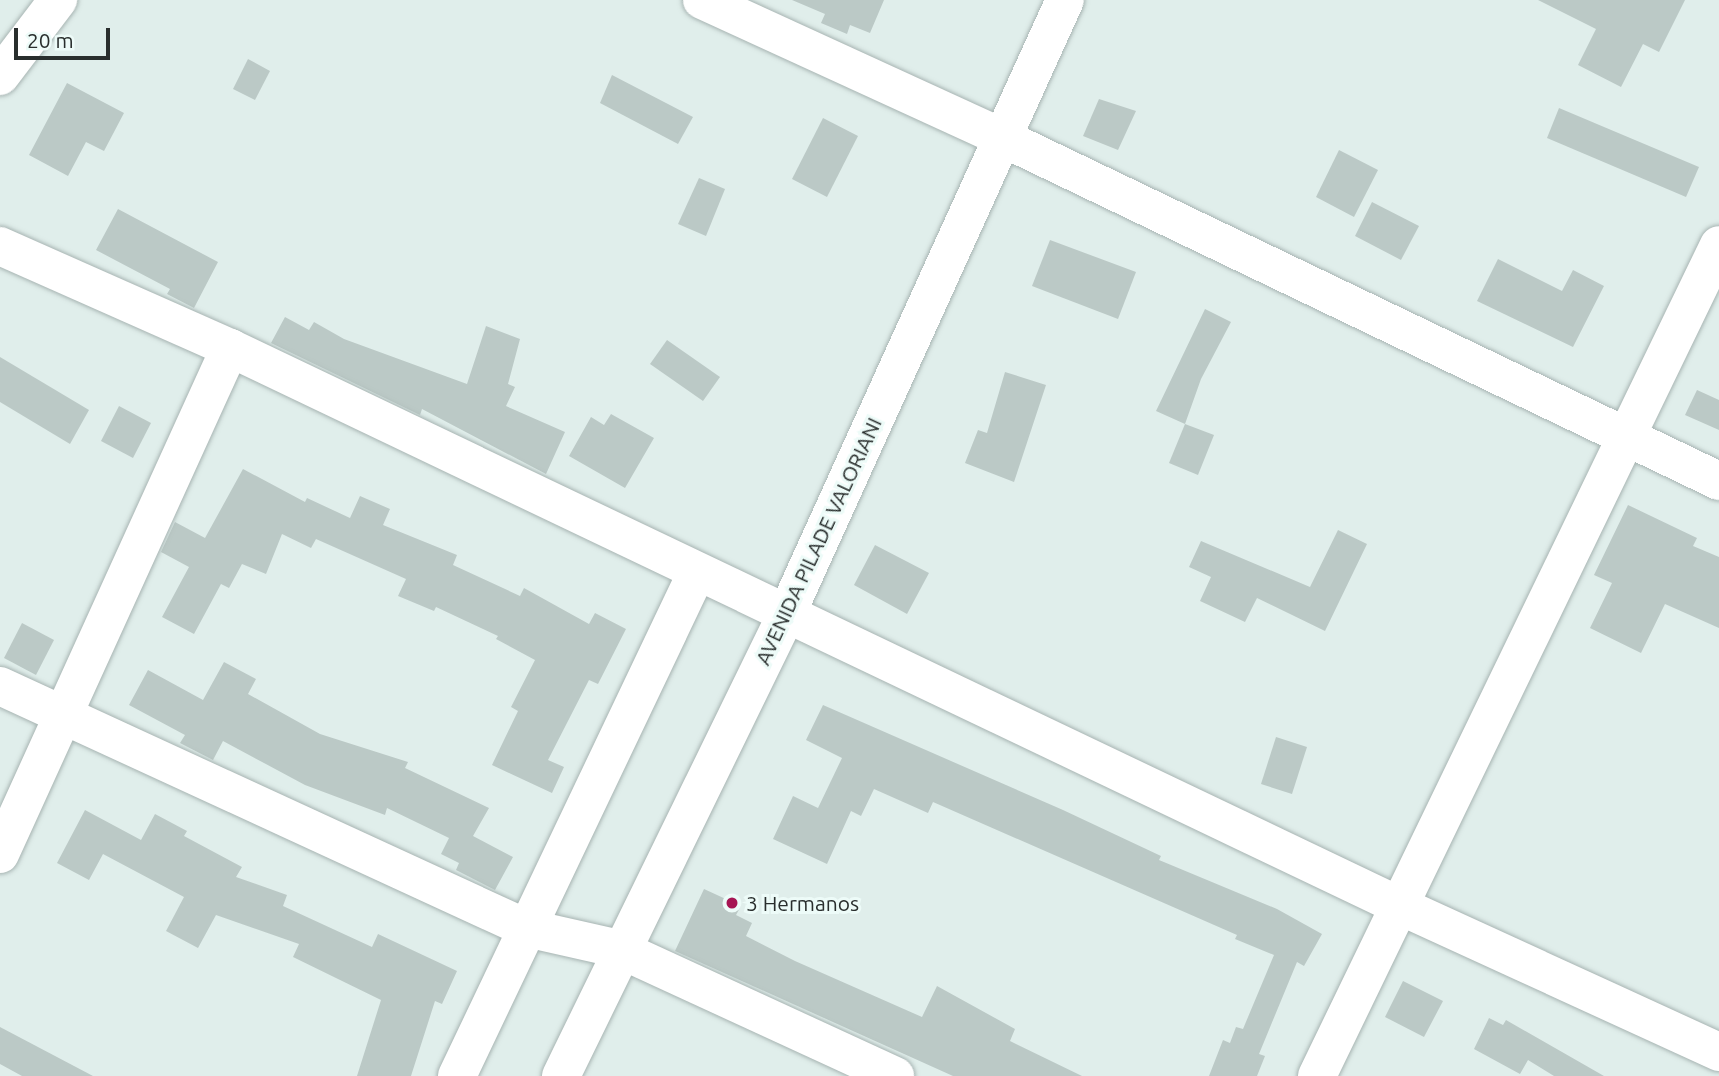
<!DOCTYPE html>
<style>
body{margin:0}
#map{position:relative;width:1719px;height:1076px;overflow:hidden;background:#e0eeeb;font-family:Ubuntu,sans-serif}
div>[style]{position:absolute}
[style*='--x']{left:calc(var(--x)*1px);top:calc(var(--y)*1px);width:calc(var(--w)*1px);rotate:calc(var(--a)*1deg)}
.building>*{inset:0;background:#bbc9c6}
.roads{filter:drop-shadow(0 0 2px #a7b4b2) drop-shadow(0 0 2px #a7b4b2)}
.minor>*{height:38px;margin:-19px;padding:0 19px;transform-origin:19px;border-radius:19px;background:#fff}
.dots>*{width:19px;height:19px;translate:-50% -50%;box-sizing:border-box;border:4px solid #edfbf8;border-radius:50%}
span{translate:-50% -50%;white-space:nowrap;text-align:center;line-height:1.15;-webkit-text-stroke:6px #edfbf8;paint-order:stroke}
.street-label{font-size:21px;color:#292e2d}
.poi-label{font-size:21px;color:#292e2d}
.left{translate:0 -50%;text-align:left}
.scale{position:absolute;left:14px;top:28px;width:96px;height:32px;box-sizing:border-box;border:4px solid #292e2d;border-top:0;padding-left:9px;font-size:21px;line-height:24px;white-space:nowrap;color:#292e2d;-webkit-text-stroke:5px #edfbf8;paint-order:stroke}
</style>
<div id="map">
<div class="building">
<i style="clip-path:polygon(792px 0,884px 0,870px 33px,850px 25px,847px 34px,821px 23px,825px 14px)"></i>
<i style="clip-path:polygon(1538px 0,1685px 0,1659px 52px,1643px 44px,1621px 87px,1578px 65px,1596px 29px)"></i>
<i style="clip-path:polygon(248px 59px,270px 71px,255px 100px,233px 89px)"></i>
<i style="clip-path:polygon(612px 75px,693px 117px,678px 144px,600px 103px)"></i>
<i style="clip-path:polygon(67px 83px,124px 113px,104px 151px,86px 142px,68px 176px,29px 155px)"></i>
<i style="clip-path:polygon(1099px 99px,1136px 111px,1118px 150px,1083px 136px)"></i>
<i style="clip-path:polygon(1559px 108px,1699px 167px,1686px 197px,1547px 138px)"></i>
<i style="clip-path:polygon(823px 118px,858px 136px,827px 197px,792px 179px)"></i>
<i style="clip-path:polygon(1339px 150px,1378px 170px,1354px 217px,1316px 197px)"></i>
<i style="clip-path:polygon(699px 178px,725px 189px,706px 236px,678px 224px)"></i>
<i style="clip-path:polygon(1372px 202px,1419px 226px,1401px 260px,1355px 236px)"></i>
<i style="clip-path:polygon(118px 209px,218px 262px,194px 308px,167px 294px,170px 289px,96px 250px)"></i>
<i style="clip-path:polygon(1050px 240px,1136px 272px,1118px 319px,1032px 286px)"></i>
<i style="clip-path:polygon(1498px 259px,1562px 291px,1573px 270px,1604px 286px,1573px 347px,1477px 301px)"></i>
<i style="clip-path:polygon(1205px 309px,1231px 322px,1201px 379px,1185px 424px,1156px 411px)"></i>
<i style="clip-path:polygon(285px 317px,309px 330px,314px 322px,344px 339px,467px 384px,486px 326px,520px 339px,508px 384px,515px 387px,506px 406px,565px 432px,546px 474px,422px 409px,420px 415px,271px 343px)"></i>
<i style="clip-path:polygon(667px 340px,720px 377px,703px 401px,650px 364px)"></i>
<i style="clip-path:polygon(0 357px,89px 410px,70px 444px,0 402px)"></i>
<i style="clip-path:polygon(1005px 372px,1046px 385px,1014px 482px,965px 463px,978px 430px,987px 433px)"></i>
<i style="clip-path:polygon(1697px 390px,1719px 400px,1719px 430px,1685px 415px)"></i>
<i style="clip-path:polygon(119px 406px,151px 423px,133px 458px,101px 441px)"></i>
<i style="clip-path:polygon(611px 414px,654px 438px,625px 488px,569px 456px,591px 417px,604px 425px)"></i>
<i style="clip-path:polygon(1185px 424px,1214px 435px,1198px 475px,1169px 463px)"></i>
<i style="clip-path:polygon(243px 469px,305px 502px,307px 498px,350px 518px,360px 496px,390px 509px,383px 525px,457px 555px,453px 565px,520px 596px,524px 588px,589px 624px,595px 613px,626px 629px,598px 684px,589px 680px,548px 760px,564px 767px,552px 793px,492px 765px,518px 711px,511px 707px,535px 660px,496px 639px,498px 636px,436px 607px,434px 611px,398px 596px,406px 579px,316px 539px,311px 548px,282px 534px,266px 574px,242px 564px,229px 588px,221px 584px,194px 634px,162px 617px,189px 567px,161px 552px,175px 522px,205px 538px)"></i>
<i style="clip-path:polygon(1628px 505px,1697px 538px,1693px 546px,1719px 557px,1719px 628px,1665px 604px,1641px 653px,1590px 628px,1612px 583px,1594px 575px)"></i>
<i style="clip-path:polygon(1338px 530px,1367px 544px,1325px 631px,1257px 598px,1245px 622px,1200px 601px,1211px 577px,1189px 567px,1201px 541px,1310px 587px)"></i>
<i style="clip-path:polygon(875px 545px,929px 573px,907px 614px,854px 585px)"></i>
<i style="clip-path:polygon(22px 623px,54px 640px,36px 675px,4px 658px)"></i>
<i style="clip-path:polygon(224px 662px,256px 679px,248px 694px,320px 734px,408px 762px,405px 768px,489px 808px,473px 836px,513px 857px,495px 890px,456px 870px,459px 863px,441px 854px,449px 838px,387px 808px,385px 815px,305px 785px,223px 741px,213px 760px,180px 743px,185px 735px,129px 705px,148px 670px,203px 700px)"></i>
<i style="clip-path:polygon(823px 705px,1063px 810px,1161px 856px,1159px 860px,1277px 909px,1322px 934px,1304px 966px,1297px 962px,1259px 1054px,1265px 1056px,1257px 1076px,1209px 1076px,1223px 1040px,1230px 1043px,1236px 1027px,1243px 1029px,1274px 955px,1235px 939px,1237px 935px,933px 802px,928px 813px,874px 789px,861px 816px,851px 811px,827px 864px,773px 839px,793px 796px,818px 808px,842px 758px,806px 740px)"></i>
<i style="clip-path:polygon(1276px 737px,1307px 747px,1292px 794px,1261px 784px)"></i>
<i style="clip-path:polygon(85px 810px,141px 840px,155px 814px,187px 831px,184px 836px,242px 867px,236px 877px,287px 895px,283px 906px,372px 947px,378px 934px,457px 971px,442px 1004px,435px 1001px,411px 1076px,357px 1076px,381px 1000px,293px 957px,299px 944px,216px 915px,198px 948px,166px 931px,184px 897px,103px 854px,89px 880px,57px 863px)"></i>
<i style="clip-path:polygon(704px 889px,741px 906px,736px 915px,752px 923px,746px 936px,795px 961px,922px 1017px,937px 986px,1015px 1029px,1010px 1041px,1082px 1076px,953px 1076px,675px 951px)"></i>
<i style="clip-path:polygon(1403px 981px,1443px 1001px,1424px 1037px,1385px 1017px)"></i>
<i style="clip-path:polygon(1489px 1018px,1503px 1025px,1506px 1020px,1604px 1076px,1554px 1076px,1528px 1060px,1520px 1074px,1474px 1049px)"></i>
<i style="clip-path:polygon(0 1027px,93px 1076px,22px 1076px,0 1064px)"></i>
</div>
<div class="roads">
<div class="minor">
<i style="--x:702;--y:0;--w:331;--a:24.6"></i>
<i style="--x:1003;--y:138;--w:794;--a:25.6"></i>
<i style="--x:0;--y:76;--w:96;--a:-52.7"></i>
<i style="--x:0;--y:246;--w:252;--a:23.9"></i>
<i style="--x:230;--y:348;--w:1294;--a:25.5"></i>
<i style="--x:1398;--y:905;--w:353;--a:24.6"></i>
<i style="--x:0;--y:686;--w:579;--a:24.71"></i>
<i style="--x:526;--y:928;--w:95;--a:12.7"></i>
<i style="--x:619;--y:949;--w:304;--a:24.7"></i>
<i style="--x:0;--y:854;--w:556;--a:-65.56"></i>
<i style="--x:457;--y:1076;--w:558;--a:-64.54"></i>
<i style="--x:561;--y:1076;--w:513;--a:-63.98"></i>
<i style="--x:786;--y:615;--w:675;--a:-65.6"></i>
<i style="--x:1317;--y:1076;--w:923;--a:-64.18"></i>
</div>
</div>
<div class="dots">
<i style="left:732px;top:903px;background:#a61553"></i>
</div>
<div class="street-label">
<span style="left:818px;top:541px;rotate:-65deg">AVENIDA PILADE VALORIANI</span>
</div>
<div class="poi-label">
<span class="left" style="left:746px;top:903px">3 Hermanos</span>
</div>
<div class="scale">20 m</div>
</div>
